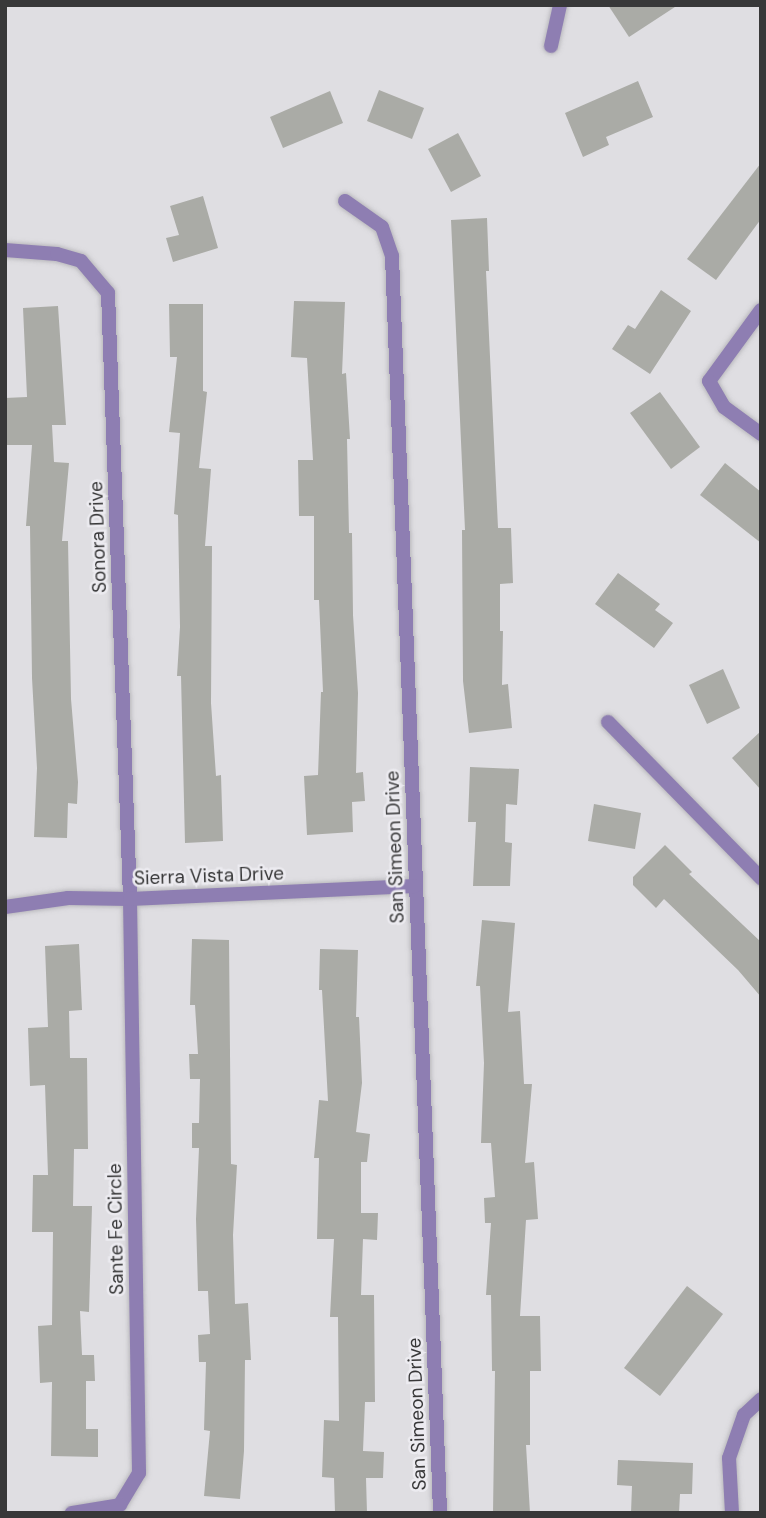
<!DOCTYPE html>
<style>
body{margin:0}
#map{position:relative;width:766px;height:1518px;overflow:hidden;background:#dfdee2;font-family:"DM Sans",sans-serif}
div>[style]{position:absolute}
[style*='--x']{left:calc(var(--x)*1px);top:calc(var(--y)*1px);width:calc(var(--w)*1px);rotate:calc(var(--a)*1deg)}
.building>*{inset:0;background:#aaaba6}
.roads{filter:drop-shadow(0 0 2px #bab9bd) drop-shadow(0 0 2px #bab9bd)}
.minor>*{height:14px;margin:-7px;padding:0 7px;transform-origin:7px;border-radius:7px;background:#8e7eb2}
span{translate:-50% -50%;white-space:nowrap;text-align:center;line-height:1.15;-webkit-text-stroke:5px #ecebf0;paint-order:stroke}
.street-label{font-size:19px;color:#383839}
.frame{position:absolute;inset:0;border:7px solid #383839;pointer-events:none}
</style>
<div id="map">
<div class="building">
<i style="clip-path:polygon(608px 5px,678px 5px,629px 37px)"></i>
<i style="clip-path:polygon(638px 81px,653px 117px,606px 137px,609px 145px,583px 157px,565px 113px)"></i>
<i style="clip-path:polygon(379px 90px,424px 108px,412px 139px,367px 121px)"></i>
<i style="clip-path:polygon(330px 91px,343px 123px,283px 148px,270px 117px)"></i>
<i style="clip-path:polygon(458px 133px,481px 176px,451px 192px,428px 149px)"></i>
<i style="clip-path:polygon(761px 163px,761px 219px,716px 280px,687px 259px)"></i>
<i style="clip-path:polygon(203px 196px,218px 248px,173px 262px,166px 238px,179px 235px,170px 206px)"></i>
<i style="clip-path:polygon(487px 218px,489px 271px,486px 271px,498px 528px,511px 528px,513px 583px,500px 584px,500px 631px,503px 631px,502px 685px,508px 684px,512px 728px,469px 733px,463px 681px,462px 530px,465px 530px,451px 220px)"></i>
<i style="clip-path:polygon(661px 290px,691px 311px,650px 374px,612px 349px,628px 325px,635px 329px)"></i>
<i style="clip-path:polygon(294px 301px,345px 302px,342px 374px,346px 373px,350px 439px,347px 439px,349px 533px,352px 533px,353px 615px,358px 693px,356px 773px,363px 772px,365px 801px,352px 802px,353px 832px,307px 835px,304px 776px,318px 775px,321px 692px,323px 692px,319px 600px,314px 600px,314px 516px,299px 516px,298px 460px,313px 460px,307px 358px,291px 357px)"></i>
<i style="clip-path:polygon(169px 304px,203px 304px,203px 391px,207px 392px,199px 468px,211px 469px,205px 546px,212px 546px,211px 703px,216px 776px,221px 775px,223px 841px,185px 843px,181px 676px,177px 676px,180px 627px,178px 515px,174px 514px,180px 433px,169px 432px,177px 357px,170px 357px)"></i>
<i style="clip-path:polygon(58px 306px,66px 425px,52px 425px,54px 462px,69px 463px,62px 541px,68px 541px,71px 699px,78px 782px,77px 804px,68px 803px,67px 838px,34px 837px,37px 768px,32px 678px,30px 526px,26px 526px,32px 445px,7px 445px,5px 398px,27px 397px,23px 308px)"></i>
<i style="clip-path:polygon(660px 392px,700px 447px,671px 469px,630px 413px)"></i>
<i style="clip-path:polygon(725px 463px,761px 492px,761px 543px,700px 495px)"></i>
<i style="clip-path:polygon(618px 573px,660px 604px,655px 610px,673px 623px,654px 648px,595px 604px)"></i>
<i style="clip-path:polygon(723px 669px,740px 708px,707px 724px,689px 685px)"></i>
<i style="clip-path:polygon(761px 731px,761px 790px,732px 758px)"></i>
<i style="clip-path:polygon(470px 767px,519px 769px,517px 805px,506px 804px,505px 842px,512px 843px,510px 886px,473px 886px,476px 822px,468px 822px)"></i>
<i style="clip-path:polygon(594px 804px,641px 813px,635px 849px,588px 841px)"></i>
<i style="clip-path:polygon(665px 845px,692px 872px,689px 874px,761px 942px,761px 997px,738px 970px,664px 899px,656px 908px,633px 885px,633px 877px)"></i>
<i style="clip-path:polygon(482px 920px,515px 923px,508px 1012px,520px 1011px,524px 1084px,532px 1084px,525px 1163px,534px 1162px,538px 1219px,526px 1220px,520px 1316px,540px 1316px,541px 1371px,530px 1371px,530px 1445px,526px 1445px,530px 1513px,493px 1513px,495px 1371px,492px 1371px,491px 1295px,486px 1295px,491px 1223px,485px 1223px,484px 1198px,495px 1197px,491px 1143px,481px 1143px,484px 1063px,480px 986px,476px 986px)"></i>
<i style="clip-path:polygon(192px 939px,229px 940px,231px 1164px,237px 1165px,233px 1235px,235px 1304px,248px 1303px,251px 1360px,245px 1360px,244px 1451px,240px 1499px,204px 1496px,210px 1431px,204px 1430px,206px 1362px,199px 1362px,198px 1335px,210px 1334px,208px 1291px,198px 1291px,196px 1219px,199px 1148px,192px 1148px,192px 1123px,199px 1123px,200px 1079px,190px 1079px,189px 1054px,198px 1054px,195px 1005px,190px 1005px)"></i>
<i style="clip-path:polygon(79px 944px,82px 1010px,69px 1011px,70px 1058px,87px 1058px,88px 1149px,74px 1149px,73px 1206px,92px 1206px,89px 1312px,80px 1311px,82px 1355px,94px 1355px,95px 1381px,86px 1381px,86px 1429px,98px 1429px,98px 1457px,51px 1456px,52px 1382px,40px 1383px,38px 1326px,52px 1325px,53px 1232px,32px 1232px,33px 1175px,48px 1175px,45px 1085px,30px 1086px,28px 1028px,48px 1027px,45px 946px)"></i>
<i style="clip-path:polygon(320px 949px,358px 950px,356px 1017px,359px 1017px,362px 1083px,356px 1132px,370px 1134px,367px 1162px,361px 1162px,361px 1213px,378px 1213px,377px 1240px,363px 1239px,361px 1295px,374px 1295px,375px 1402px,365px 1402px,363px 1451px,384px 1452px,383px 1478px,366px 1478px,367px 1513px,335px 1513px,334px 1478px,322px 1477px,324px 1420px,339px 1421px,338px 1317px,330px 1317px,334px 1239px,317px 1239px,319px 1158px,314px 1158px,319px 1100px,328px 1101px,322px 990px,319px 990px)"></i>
<i style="clip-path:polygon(687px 1286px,723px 1314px,660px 1396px,624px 1368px)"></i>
<i style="clip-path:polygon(618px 1460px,693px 1463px,692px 1494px,680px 1494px,679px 1513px,631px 1513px,632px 1486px,617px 1485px)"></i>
</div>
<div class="roads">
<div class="minor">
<i style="--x:551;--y:46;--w:42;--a:-77.6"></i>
<i style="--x:345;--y:201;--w:45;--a:35.1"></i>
<i style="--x:382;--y:227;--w:31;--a:71"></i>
<i style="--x:392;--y:256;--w:1258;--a:87.81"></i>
<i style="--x:5;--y:250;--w:52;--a:4.4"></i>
<i style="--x:57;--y:254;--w:25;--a:16"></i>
<i style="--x:81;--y:261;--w:42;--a:49.8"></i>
<i style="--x:108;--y:293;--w:606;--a:87.92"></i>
<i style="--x:130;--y:899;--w:574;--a:89.1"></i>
<i style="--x:139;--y:1473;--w:37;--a:121"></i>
<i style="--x:120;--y:1505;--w:49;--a:170.5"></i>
<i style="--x:761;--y:310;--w:88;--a:126.2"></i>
<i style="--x:709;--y:381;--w:30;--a:60"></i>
<i style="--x:724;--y:407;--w:46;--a:36.1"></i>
<i style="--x:608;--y:722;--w:219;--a:45.6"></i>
<i style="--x:5;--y:907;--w:64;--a:-8.1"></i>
<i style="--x:68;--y:898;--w:62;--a:0.9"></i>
<i style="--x:130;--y:899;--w:285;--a:-2.6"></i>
<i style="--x:732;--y:1513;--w:55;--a:-93.1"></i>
<i style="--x:729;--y:1458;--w:46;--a:-70.8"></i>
<i style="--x:744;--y:1415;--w:23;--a:-43"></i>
</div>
</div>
<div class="street-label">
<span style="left:98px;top:537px;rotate:-92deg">Sonora Drive</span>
<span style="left:395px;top:847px;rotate:-92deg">San Simeon Drive</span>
<span style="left:209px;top:876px;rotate:-2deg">Sierra Vista Drive</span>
<span style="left:116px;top:1229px;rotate:-91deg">Sante Fe Circle</span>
<span style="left:417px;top:1414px;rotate:-92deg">San Simeon Drive</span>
</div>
<div class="frame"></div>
</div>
